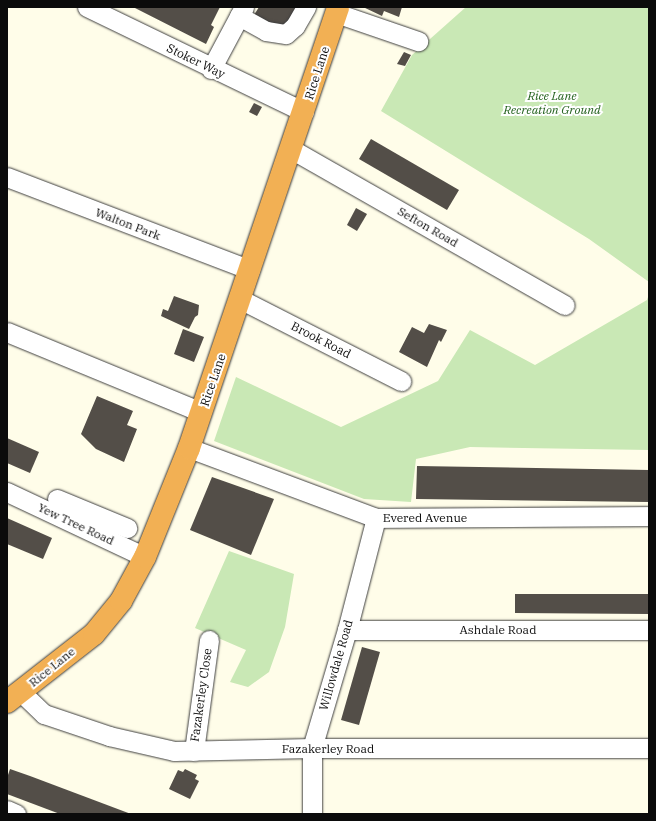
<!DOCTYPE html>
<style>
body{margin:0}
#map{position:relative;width:656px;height:821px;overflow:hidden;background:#fffde9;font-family:"IBM Plex Serif",serif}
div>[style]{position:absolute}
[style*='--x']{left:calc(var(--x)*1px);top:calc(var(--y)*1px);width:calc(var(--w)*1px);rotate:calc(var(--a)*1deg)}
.green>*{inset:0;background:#c9e8b5}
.building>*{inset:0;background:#534e48}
.roads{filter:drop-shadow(0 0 1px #3e3e3e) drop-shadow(0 0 1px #3e3e3e)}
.minor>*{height:19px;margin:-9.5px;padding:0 9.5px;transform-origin:9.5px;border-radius:9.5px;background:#fff}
.highway>*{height:22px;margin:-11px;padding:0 11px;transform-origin:11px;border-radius:11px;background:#f2b054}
span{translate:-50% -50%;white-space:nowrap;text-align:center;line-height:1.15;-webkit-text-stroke:4px #fff;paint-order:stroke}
.street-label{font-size:12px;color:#0b0b0b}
.park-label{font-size:12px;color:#23611d;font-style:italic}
.frame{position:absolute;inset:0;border:8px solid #0b0b0b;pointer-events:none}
</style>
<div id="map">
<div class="green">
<i style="clip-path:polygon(466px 7px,649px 7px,649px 282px,589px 239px,381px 111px,412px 55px)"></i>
<i style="clip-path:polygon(649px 294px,649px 450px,470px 447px,416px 459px,411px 502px,364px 499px,214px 441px,236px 377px,341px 427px,438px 381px,470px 330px,535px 365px,647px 300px)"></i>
<i style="clip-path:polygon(229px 551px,294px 574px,285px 627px,269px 672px,248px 687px,230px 682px,246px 650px,195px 628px)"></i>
</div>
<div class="building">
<i style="clip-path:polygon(133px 7px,220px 7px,211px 25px,214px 27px,206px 44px)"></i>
<i style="clip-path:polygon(259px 7px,300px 7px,286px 32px,254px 15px)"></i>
<i style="clip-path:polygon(363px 7px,402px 7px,399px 17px,384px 11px,382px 16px)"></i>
<i style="clip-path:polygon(404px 52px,411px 55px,405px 66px,397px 64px)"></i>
<i style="clip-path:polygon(254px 103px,262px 107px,257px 116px,249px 112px)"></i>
<i style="clip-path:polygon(371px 139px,459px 190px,447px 210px,359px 159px)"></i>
<i style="clip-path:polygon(356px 208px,367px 214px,357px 231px,347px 225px)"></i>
<i style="clip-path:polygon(174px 296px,199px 305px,198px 315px,195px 317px,189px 329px,161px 316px,163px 309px,168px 311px)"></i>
<i style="clip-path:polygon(429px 324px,447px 330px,441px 342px,439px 340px,427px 367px,399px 352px,412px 327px,424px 333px)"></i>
<i style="clip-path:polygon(183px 329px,204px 337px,194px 362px,174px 354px)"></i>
<i style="clip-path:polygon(97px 396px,133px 411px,127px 425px,137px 429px,124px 462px,96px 449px,81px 434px)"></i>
<i style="clip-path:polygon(7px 438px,39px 452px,30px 473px,7px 463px)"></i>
<i style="clip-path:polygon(417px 466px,649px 470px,649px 502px,416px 499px)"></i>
<i style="clip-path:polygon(212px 477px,274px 499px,251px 555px,190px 530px)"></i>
<i style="clip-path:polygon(7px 518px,52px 538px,43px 559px,7px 544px)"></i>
<i style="clip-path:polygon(515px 594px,649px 594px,649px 614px,515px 613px)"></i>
<i style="clip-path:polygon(362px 647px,380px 652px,359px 725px,341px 720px)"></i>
<i style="clip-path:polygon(10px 769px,30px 776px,131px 814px,60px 814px,52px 811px,7px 794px,7px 778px)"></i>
<i style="clip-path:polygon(185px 769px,197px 775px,195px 779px,199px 781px,190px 799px,169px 789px,178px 770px,183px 772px)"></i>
</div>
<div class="roads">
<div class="minor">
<i style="--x:87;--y:7;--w:241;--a:25.8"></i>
<i style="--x:336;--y:13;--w:87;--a:18.9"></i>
<i style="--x:239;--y:16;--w:31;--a:29"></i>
<i style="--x:266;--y:31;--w:20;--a:9"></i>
<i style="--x:286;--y:34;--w:12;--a:-42"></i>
<i style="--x:295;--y:26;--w:22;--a:-60"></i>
<i style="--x:211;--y:69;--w:70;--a:-62"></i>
<i style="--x:291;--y:149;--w:315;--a:29.7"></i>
<i style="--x:7;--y:177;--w:260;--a:20.9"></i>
<i style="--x:240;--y:299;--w:181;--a:27"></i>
<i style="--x:7;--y:332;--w:210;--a:22.4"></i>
<i style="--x:189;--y:448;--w:200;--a:20.5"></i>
<i style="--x:376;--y:518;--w:273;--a:-0.4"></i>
<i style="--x:7;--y:492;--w:153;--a:25.2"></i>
<i style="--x:57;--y:499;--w:76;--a:22.5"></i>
<i style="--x:347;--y:630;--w:302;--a:0"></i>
<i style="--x:21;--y:692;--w:32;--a:44"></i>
<i style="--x:44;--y:714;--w:69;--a:18.7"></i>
<i style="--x:109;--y:736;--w:67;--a:13"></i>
<i style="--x:174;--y:751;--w:138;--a:-1.2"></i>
<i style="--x:312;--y:748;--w:337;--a:0"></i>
<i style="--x:194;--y:751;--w:112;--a:-82.3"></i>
<i style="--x:7;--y:810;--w:10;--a:24"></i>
<i style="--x:312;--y:814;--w:66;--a:-90"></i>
<i style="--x:312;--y:748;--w:123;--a:-73.5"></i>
<i style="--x:347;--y:630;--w:116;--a:-75.5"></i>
</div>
<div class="highway">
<i style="--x:7;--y:702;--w:110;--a:-38"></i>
<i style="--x:94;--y:634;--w:43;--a:-50.7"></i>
<i style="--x:121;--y:601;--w:50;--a:-61.4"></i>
<i style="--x:145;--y:557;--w:118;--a:-68"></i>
<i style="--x:189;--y:448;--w:465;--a:-71.3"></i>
</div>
</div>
<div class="street-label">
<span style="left:196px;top:61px;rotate:26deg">Stoker Way</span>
<span style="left:317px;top:73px;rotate:-72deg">Rice Lane</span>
<span style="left:128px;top:224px;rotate:21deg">Walton Park</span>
<span style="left:428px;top:227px;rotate:30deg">Sefton Road</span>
<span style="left:321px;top:340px;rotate:27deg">Brook Road</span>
<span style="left:213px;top:380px;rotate:-71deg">Rice Lane</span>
<span style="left:425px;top:518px">Evered Avenue</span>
<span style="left:76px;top:524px;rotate:25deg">Yew Tree Road</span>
<span style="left:498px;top:630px">Ashdale Road</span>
<span style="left:336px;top:665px;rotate:-74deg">Willowdale Road</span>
<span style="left:52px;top:667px;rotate:-39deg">Rice Lane</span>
<span style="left:201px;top:695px;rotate:-82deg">Fazakerley Close</span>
<span style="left:328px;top:749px">Fazakerley Road</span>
</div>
<div class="park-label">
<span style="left:552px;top:103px">Rice Lane<br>Recreation Ground</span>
</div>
<div class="frame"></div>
</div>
